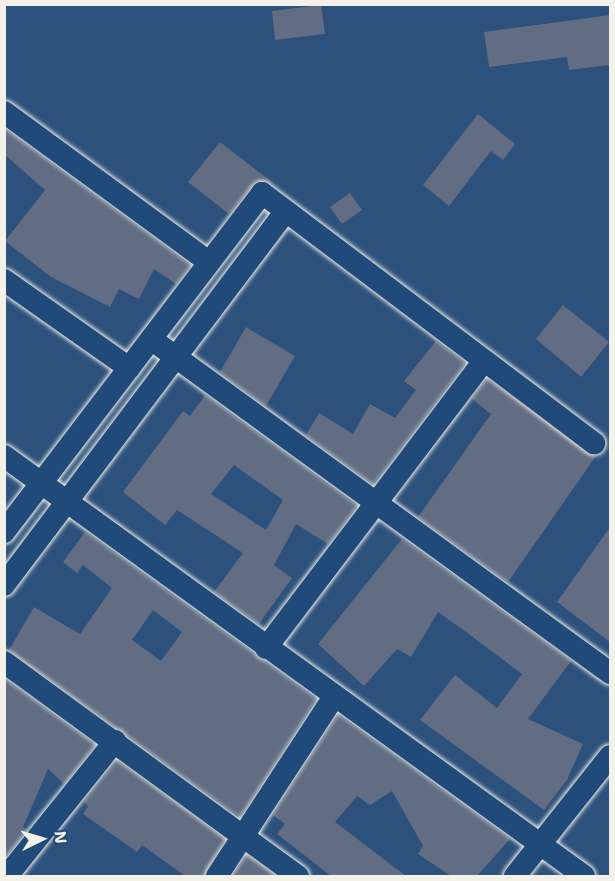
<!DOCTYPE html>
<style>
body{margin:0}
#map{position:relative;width:615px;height:881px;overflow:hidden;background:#2c517c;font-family:"Shantell Sans",sans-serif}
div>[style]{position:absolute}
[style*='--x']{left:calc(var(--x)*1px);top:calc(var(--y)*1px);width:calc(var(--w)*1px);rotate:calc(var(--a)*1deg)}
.building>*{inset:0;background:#626c82}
.roads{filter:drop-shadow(0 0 2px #f4f1e8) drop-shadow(0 0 2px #f4f1e8)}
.minor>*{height:22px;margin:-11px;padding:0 11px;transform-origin:11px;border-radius:11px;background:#1f4a7a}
span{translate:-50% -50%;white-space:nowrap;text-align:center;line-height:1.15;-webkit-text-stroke:6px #1f4a7a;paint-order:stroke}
.frame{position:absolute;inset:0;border:6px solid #f4f1e8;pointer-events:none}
.north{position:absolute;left:12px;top:809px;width:60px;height:60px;-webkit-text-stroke:4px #1f4a7a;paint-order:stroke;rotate:85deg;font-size:16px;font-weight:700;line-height:24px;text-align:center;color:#f4f1e8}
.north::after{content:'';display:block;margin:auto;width:21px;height:27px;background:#f4f1e8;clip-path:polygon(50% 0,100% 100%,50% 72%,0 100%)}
</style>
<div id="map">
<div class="building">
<i style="clip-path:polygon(321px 5px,325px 34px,275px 40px,272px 11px)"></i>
<i style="clip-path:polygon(610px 15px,610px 65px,569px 70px,567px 57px,489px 67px,484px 32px)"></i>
<i style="clip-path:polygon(478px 114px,515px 144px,503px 160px,491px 151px,449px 206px,423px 185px)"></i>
<i style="clip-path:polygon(4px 129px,190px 265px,176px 284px,154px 269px,139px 299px,119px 289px,110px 307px,51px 277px,5px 241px,45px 190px,4px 154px)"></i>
<i style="clip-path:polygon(220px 142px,273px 183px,256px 181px,229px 214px,188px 182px)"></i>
<i style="clip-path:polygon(350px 193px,362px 210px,342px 224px,330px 207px)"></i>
<i style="clip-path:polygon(563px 305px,609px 342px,581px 377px,536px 339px)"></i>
<i style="clip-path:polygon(246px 327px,295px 356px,266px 406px,220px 372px)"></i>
<i style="clip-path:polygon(436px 341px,465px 363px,373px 484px,306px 435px,319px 413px,353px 434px,370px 404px,395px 418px,416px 390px,404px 381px)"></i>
<i style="clip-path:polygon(487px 379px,596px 456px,508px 582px,418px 517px,491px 414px,472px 399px)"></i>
<i style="clip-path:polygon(evenodd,205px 395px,357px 506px,328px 544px,296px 524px,274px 565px,292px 578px,259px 624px,214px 592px,243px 553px,177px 510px,165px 525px,123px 492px,183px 411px,190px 416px,205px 395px,234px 465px,283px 500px,266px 530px,211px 494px,234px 465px)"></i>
<i style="clip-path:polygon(610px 527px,610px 642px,557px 602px)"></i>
<i style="clip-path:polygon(evenodd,85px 532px,316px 699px,240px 817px,9px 650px,34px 607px,80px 634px,112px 588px,83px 565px,77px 573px,63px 562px,85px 532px,153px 610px,182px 632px,161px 661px,132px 640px,153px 610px)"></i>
<i style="clip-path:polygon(402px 539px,571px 661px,528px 719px,583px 744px,567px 780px,544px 810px,420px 720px,455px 675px,497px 708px,522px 674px,466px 632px,438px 612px,411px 657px,397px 649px,364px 686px,318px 644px)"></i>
<i style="clip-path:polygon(4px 679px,95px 745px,64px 784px,48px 769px,23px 827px,27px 830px,4px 858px)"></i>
<i style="clip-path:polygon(338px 715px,510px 839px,477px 876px,451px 876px,418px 854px,423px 846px,392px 791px,370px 805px,357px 796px,335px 822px,406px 876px,331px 876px,277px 834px,285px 824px,273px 815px)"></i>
<i style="clip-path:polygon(117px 761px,225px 839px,204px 876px,185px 876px,142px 845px,137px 852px,83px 814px,88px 806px,84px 802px)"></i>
<i style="clip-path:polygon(247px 855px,276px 876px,233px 876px)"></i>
</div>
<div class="roads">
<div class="minor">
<i style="--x:4;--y:112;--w:254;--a:36.2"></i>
<i style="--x:4;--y:280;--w:153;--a:35.1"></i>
<i style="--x:151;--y:339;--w:568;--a:36.04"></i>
<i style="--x:4;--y:456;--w:716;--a:35.91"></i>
<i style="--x:4;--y:532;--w:426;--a:-52.7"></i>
<i style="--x:262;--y:193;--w:416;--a:37"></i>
<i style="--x:4;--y:585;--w:467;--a:-53"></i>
<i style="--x:266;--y:648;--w:360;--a:-52.8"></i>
<i style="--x:4;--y:662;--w:364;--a:36.1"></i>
<i style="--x:7;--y:876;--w:173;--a:-51.3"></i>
<i style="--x:217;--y:876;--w:212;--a:-56.9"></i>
<i style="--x:515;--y:876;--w:153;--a:-51.6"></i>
</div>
</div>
<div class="frame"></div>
<div class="north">N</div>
</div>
